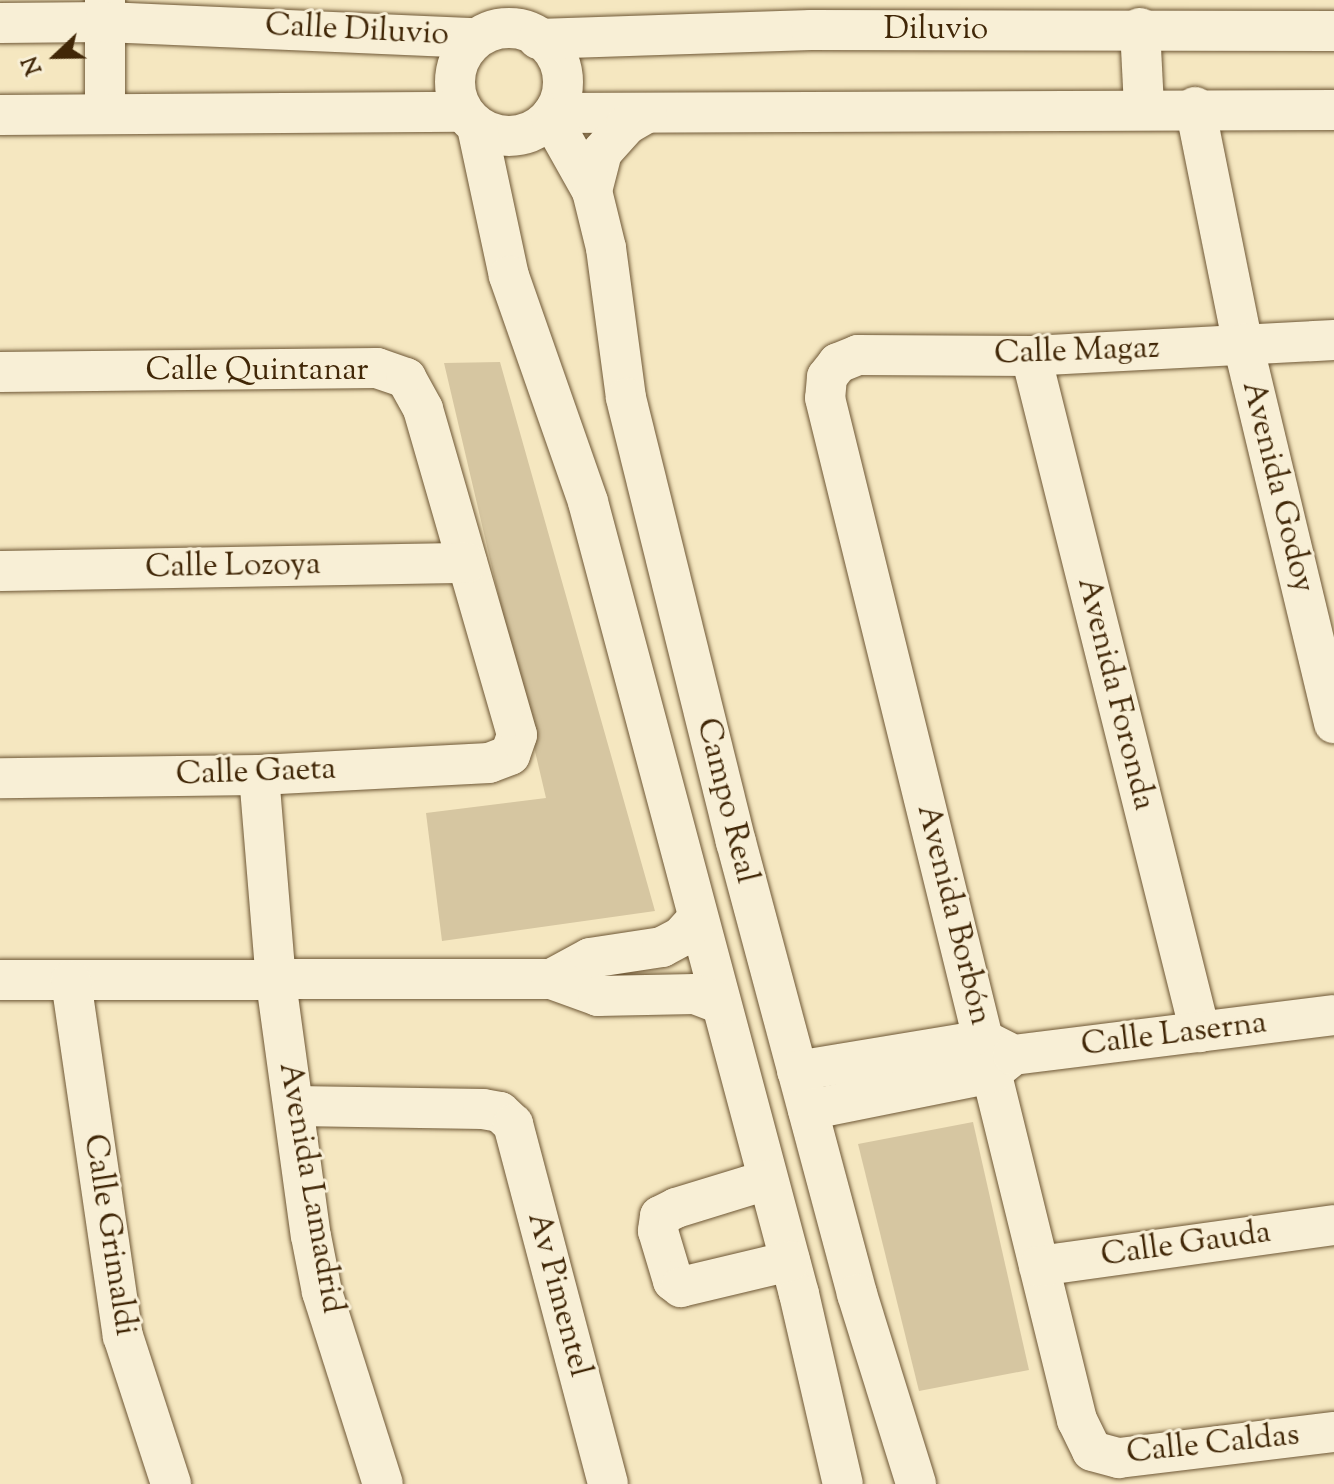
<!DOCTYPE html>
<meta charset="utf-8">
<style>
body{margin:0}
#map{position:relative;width:1334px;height:1484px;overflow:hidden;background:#f5e7c0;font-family:"Sorts Mill Goudy",serif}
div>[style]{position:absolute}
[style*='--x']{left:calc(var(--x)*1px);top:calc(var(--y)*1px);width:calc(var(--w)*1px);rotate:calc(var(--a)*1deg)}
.green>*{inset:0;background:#d6c6a1}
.roads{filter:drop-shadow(0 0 2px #6e5735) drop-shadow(0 0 2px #6e5735)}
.minor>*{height:40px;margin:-20px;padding:0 20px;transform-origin:20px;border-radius:20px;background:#f8efd6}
.minor>.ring{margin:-20px;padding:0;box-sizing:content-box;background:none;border:40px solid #f8efd6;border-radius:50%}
span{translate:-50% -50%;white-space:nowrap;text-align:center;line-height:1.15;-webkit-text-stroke:6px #f8efd6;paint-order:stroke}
.street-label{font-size:32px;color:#412707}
.north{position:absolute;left:16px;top:16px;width:80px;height:80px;-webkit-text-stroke:6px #f8efd6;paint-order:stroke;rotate:248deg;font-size:22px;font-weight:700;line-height:32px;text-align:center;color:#412707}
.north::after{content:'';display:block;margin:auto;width:28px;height:36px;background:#412707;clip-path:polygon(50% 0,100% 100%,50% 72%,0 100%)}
</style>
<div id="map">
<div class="green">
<i style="clip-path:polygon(500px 362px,655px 911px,442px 941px,426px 813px,546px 798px,444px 363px)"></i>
<i style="clip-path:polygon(973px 1122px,1029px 1370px,919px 1391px,858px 1144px)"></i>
</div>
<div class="roads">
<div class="minor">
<i style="--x:105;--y:0;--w:114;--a:90"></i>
<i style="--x:0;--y:23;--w:105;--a:-0.5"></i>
<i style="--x:105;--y:22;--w:370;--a:2.5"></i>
<i class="ring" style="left:455px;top:28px;width:68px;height:68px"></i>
<i style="--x:1140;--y:28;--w:79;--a:87.1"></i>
<i style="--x:538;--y:39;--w:273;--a:-1.9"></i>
<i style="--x:811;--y:30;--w:523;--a:0.11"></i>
<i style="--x:1195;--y:107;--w:242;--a:78.6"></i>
<i style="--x:1243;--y:344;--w:390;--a:76.5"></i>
<i style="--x:553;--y:113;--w:781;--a:-0.22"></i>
<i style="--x:0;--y:115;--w:462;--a:-0.4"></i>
<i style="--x:551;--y:118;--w:84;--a:60.7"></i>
<i style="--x:592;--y:191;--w:59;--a:76.2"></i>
<i style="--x:606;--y:248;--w:151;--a:82.4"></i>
<i style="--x:626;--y:398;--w:457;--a:76.1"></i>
<i style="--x:736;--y:842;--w:468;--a:75"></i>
<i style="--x:857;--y:1294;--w:199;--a:72.7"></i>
<i style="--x:477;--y:127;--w:152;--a:77.9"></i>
<i style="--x:509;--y:276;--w:239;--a:70.7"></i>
<i style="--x:588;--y:502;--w:820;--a:75.08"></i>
<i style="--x:799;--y:1294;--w:195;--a:77"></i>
<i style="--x:592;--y:191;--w:40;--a:-75.6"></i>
<i style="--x:602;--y:152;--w:36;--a:-48"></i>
<i style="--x:626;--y:125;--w:24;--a:-30"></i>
<i style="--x:1334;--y:340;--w:303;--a:177"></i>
<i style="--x:1031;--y:356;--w:173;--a:-179.7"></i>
<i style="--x:858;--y:355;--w:22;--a:158"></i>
<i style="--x:838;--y:363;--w:18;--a:128"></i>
<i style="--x:827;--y:377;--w:21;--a:95"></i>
<i style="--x:825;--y:398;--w:1053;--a:76.15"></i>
<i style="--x:1077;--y:1420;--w:34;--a:64"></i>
<i style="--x:1092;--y:1451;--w:28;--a:15"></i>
<i style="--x:1119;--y:1458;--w:217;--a:-6.9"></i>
<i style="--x:1031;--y:356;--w:697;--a:75.96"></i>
<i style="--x:0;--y:372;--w:377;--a:-0.6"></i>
<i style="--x:377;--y:368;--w:31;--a:19"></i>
<i style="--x:406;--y:378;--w:35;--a:61"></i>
<i style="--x:423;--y:409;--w:339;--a:73.9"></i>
<i style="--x:517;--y:735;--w:21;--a:109"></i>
<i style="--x:510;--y:755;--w:22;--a:159"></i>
<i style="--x:489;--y:763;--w:230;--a:177"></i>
<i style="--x:259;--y:775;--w:259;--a:179.3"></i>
<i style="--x:0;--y:571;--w:467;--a:-1"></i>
<i style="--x:259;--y:775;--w:208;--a:85.3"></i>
<i style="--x:276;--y:982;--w:256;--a:82.2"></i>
<i style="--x:311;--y:1236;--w:57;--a:78.9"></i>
<i style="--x:322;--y:1292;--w:201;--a:72.4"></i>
<i style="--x:551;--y:979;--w:44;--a:-28.3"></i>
<i style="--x:590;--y:958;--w:73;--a:-8.7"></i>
<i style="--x:662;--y:947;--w:21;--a:-28"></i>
<i style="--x:681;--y:937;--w:25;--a:-48"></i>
<i style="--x:0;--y:980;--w:551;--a:-0.1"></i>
<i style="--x:551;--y:979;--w:50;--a:19.9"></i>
<i style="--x:598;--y:996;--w:97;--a:-1.2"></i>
<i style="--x:695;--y:994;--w:28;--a:21"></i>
<i style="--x:71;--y:981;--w:359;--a:81.7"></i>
<i style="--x:123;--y:1336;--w:156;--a:72"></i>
<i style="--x:797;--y:1071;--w:190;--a:-9.4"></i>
<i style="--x:984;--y:1040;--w:25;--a:27"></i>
<i style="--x:295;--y:1106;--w:188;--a:0.9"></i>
<i style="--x:483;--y:1109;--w:17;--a:10"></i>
<i style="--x:500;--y:1112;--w:18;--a:43"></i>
<i style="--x:513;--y:1124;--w:372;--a:75.2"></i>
<i style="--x:808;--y:1110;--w:187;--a:-11.4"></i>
<i style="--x:991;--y:1073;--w:28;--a:-39"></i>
<i style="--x:1013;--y:1055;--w:323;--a:-7.1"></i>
<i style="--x:767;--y:1180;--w:95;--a:162.9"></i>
<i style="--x:676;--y:1208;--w:18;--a:153"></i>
<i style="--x:660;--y:1216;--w:15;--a:98"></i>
<i style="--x:658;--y:1231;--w:52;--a:73.3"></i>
<i style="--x:673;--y:1281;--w:10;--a:37"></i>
<i style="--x:681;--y:1287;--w:112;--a:-13.4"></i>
<i style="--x:1039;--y:1266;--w:298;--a:-7.9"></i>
</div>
</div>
<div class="street-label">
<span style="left:936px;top:30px">Diluvio</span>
<span style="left:357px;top:31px;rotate:3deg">Calle Diluvio</span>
<span style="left:1077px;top:352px;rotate:-2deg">Calle Magaz</span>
<span style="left:257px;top:371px">Calle Quintanar</span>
<span style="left:1277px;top:487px;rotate:76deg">Avenida Godoy</span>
<span style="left:233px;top:567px;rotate:-1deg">Calle Lozoya</span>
<span style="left:1115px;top:694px;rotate:76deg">Avenida Foronda</span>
<span style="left:256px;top:773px;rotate:-2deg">Calle Gaeta</span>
<span style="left:726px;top:801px;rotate:76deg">Campo Real</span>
<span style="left:953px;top:915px;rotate:76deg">Avenida Borbón</span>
<span style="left:1174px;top:1035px;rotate:-7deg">Calle Laserna</span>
<span style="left:310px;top:1188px;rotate:80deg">Avenida Lamadrid</span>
<span style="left:109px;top:1235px;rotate:81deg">Calle Grimaldi</span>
<span style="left:1186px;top:1245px;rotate:-8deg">Calle Gauda</span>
<span style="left:558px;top:1295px;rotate:75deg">Av Pimentel</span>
<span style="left:1213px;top:1445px;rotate:-6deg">Calle Caldas</span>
</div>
<div class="north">N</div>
</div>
